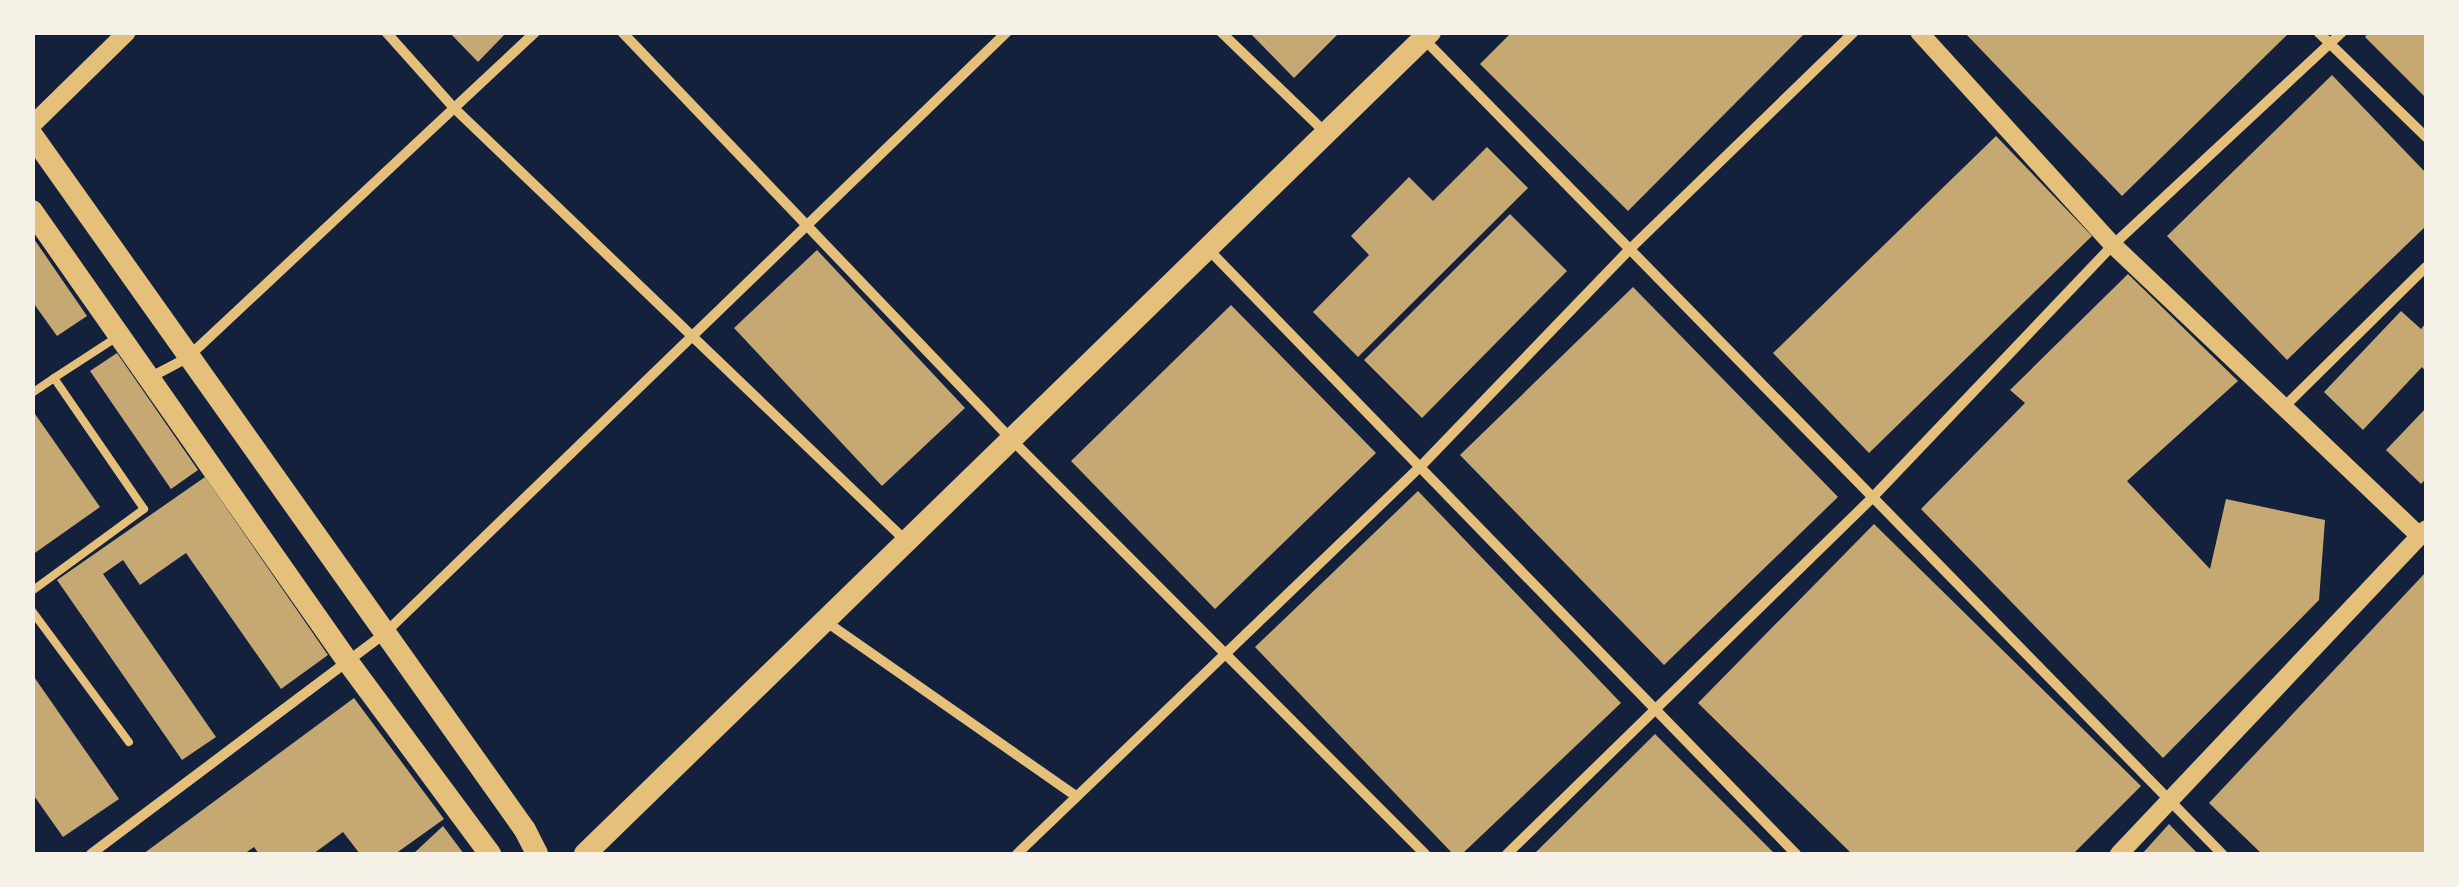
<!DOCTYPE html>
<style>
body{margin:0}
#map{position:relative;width:2459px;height:887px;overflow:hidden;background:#14213d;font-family:"Nunito Sans",sans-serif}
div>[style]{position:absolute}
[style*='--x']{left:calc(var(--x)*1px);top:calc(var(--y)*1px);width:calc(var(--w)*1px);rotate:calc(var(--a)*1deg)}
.building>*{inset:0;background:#c6a872}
.service>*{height:8px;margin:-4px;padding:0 4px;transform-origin:4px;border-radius:4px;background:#e5c07b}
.minor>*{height:10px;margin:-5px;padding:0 5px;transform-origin:5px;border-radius:5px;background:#e5c07b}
.tertiary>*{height:18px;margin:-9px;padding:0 9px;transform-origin:9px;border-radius:9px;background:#e5c07b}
.primary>*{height:22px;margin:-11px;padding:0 11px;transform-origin:11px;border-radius:11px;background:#e5c07b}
span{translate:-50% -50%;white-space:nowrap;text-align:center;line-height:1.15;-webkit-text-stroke:8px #f6f1e7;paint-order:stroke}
.frame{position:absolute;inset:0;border:35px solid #f6f1e7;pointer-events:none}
</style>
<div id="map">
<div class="building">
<i style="clip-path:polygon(449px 32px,507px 32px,478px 62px)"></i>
<i style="clip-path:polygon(1249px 32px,1340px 32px,1294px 78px)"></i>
<i style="clip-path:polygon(1512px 32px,1806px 32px,1628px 211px,1480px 64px)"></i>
<i style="clip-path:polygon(1964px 32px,2290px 32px,2122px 196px)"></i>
<i style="clip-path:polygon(2369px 32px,2426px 32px,2426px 98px,2365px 37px)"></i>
<i style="clip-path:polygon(2332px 75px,2426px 173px,2426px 226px,2287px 360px,2167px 236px)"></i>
<i style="clip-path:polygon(1996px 136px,2092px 236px,1869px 453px,1773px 353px)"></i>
<i style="clip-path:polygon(1487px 147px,1528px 188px,1358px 357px,1313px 312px,1369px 255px,1351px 236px,1409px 177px,1433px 201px)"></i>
<i style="clip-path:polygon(1510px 214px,1567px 271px,1422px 418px,1364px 360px)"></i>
<i style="clip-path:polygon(32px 236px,87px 316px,57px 336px,32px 301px)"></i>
<i style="clip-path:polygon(817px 250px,965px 408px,882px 486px,734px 328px)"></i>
<i style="clip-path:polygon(2128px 274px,2238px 381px,2127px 481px,2210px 569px,2226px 499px,2325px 520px,2319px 600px,2163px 758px,1921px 509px,2025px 403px,2010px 390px)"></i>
<i style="clip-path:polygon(1633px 287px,1838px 497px,1664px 665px,1460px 455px)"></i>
<i style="clip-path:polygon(1231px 305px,1376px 453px,1215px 609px,1071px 461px)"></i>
<i style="clip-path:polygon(2401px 311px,2421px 329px,2426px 323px,2426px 372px,2422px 367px,2363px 430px,2324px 392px)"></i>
<i style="clip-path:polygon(117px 353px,198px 470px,171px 489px,90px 371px)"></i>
<i style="clip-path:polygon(2426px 408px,2426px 479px,2421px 484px,2386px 450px)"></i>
<i style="clip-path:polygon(35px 414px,100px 507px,32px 555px,32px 416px)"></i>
<i style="clip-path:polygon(205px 477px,328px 655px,281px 689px,186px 553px,140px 585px,123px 560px,103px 574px,216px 737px,182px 760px,57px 580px)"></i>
<i style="clip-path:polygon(1418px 491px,1621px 703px,1462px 854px,1453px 854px,1255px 647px)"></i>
<i style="clip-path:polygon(1874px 524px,2141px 786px,2073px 854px,1852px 854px,1698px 703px)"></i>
<i style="clip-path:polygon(2426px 572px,2426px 854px,2262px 854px,2209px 803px)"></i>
<i style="clip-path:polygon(32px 674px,119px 799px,63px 837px,32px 793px)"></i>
<i style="clip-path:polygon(354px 698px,444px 819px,395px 854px,360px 854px,343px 832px,313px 854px,259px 854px,254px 847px,244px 854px,143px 854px)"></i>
<i style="clip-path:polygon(1655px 734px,1775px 854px,1534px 854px)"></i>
<i style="clip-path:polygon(2169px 824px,2198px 854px,2142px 854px)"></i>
<i style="clip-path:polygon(443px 826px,464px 854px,413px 854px)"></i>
</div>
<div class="service">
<i style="--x:54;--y:378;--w:75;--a:-33.1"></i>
<i style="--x:32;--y:393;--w:27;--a:-34"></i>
<i style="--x:54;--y:378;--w:159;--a:55.5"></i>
<i style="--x:144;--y:509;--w:139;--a:143.8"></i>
<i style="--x:32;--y:611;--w:163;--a:53.5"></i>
</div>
<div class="minor">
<i style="--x:386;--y:32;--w:102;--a:48.2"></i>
<i style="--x:454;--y:108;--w:625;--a:43.77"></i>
<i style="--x:622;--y:32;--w:563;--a:46.3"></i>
<i style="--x:1011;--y:439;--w:586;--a:45.07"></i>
<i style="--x:1221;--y:32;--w:144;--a:43.9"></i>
<i style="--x:2318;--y:32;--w:151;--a:44.2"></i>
<i style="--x:1424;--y:39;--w:1141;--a:45.6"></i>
<i style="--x:1208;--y:249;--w:844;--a:45.82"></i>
<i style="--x:151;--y:377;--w:41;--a:-27.8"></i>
<i style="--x:187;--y:358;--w:477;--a:-43.1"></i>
<i style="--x:2284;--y:407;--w:199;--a:-44.6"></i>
<i style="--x:825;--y:621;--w:307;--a:34.9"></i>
<i style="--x:91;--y:854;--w:366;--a:-36.9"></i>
<i style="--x:384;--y:634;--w:866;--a:-44.02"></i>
<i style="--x:1017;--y:854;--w:562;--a:-43.85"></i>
<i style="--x:1422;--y:465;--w:300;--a:-46.1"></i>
<i style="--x:1630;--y:249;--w:312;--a:-44.1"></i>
<i style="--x:1507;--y:854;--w:510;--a:-44.28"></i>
<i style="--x:1872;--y:498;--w:349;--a:-46.4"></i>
<i style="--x:2113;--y:245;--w:313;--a:-42.9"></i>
</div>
<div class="tertiary">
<i style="--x:1919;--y:32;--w:288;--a:47.7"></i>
<i style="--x:2113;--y:245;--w:423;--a:43.5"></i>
<i style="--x:32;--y:125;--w:133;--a:-44.4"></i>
<i style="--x:2119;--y:854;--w:447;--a:-46.6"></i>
</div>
<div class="primary">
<i style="--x:32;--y:135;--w:852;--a:54.65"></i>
<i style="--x:525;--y:830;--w:27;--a:63"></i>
<i style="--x:32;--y:211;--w:551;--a:54.98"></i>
<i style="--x:348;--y:662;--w:239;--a:53.5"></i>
<i style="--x:585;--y:854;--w:1179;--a:-44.21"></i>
</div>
<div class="frame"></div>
</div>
